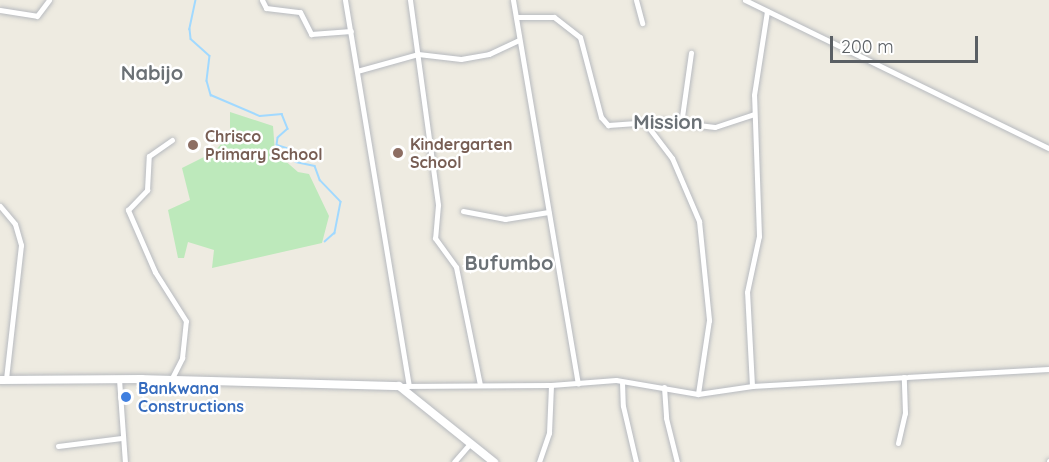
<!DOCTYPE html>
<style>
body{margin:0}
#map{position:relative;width:1049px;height:462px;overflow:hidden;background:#eeebe1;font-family:Quicksand,sans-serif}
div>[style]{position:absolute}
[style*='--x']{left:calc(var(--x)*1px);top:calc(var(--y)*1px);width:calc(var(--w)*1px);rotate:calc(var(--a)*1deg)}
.green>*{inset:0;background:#bde9bb}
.stream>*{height:1.5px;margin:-0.75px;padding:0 0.75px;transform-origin:0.75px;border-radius:0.75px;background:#a1d9ff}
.roads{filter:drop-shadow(0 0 2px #b7babf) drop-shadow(0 0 2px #b7babf)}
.street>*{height:5px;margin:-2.5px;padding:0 2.5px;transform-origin:2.5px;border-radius:2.5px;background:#fff}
.secondary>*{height:8px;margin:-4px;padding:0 4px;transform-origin:4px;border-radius:4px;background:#fff}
.dots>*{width:16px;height:16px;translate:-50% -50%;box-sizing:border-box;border:3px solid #fff;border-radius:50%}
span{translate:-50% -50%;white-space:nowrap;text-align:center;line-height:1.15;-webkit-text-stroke:5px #fff;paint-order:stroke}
.education-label{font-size:16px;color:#785e54;font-weight:700}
.left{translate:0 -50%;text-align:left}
.shop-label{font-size:16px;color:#366cbe;font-weight:700}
.quarter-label{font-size:20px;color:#6b7176;font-weight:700}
.scale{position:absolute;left:830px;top:36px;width:148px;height:27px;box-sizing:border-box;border:3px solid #5a5f64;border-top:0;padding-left:8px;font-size:18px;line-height:21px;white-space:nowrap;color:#5a5f64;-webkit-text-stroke:4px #fff;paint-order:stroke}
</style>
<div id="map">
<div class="green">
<i style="clip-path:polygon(230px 112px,273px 126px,275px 152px,298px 172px,309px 174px,329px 216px,322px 243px,212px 268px,214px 250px,188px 242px,184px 258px,178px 258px,168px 210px,190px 200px,182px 168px,214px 152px,230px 134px)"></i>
</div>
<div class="stream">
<i style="--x:196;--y:0;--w:30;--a:102"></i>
<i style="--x:190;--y:29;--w:10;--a:84"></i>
<i style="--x:191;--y:39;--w:25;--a:42"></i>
<i style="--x:210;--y:56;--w:25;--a:97"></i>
<i style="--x:207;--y:81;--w:15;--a:74"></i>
<i style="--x:211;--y:95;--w:53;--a:23.2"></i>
<i style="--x:260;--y:116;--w:22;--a:-5"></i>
<i style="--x:282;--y:114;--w:16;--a:68"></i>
<i style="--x:288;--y:129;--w:13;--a:138"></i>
<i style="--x:278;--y:138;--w:7;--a:98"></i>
<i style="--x:277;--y:145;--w:17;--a:17"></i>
<i style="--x:293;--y:150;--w:6;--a:45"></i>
<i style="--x:297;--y:154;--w:8;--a:97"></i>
<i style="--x:296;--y:162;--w:19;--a:12"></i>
<i style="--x:315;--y:166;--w:15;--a:70"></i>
<i style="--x:320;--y:180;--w:30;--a:46"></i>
<i style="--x:341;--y:202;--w:32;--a:101"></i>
<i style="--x:335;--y:233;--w:13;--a:138"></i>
</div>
<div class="roads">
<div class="street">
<i style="--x:262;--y:0;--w:9;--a:63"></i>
<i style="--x:266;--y:8;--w:34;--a:7"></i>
<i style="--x:300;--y:12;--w:25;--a:63"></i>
<i style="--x:311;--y:34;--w:40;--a:-4.3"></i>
<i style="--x:345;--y:0;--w:391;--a:80.6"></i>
<i style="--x:410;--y:0;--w:207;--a:82.2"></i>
<i style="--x:438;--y:205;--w:33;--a:95"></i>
<i style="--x:435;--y:238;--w:36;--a:54"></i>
<i style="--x:456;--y:267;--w:120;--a:78.5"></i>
<i style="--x:513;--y:0;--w:389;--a:80.4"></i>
<i style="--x:636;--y:0;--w:24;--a:75"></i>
<i style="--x:745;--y:0;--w:338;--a:26"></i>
<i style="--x:0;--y:10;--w:37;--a:9"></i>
<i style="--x:37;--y:16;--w:20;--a:-53"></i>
<i style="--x:516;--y:17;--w:38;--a:0"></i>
<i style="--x:554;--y:17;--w:33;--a:38"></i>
<i style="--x:580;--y:37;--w:83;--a:75.3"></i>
<i style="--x:601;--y:117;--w:11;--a:49"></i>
<i style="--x:608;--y:125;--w:57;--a:-4"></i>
<i style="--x:665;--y:121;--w:50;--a:6.8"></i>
<i style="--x:715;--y:127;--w:41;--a:-18.4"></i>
<i style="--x:357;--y:71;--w:63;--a:-15.6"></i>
<i style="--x:418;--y:54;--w:43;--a:6.6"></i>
<i style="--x:461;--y:59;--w:28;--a:-10"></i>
<i style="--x:489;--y:54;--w:33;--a:-25"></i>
<i style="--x:646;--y:124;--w:43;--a:52.6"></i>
<i style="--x:672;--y:158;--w:69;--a:66.8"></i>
<i style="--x:699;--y:221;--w:100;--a:84.2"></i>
<i style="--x:709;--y:320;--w:75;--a:98.5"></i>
<i style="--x:681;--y:124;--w:72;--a:-82"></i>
<i style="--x:0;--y:206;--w:23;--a:50"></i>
<i style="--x:15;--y:224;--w:22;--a:74"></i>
<i style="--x:21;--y:245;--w:135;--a:96.4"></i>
<i style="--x:463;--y:211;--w:43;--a:10.8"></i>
<i style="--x:505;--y:219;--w:44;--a:-9.2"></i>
<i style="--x:119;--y:379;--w:83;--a:85.9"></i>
<i style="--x:171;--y:380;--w:25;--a:-63"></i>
<i style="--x:182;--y:358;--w:37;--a:-84"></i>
<i style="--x:186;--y:321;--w:58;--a:-122.3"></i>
<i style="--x:155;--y:272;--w:68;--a:-113.5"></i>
<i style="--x:128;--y:210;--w:28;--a:-46"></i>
<i style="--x:147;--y:190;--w:34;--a:-87"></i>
<i style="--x:149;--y:156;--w:28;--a:-35"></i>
<i style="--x:622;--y:382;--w:24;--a:88"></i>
<i style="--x:623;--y:406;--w:57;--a:76.9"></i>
<i style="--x:400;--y:386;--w:151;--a:-0.4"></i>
<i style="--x:551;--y:385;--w:65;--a:-4.4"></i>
<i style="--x:616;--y:380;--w:83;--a:9.7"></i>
<i style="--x:698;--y:394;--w:55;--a:-8.4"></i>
<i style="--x:752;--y:386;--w:297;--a:-3.3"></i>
<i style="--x:752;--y:386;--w:94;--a:-93"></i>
<i style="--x:747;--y:292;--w:57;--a:-77.9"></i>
<i style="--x:759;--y:236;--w:141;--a:-92"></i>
<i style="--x:754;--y:95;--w:85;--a:-81.2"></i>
<i style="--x:664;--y:387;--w:31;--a:86"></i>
<i style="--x:666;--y:418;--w:45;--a:76"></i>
<i style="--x:898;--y:443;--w:31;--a:-77"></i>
<i style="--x:905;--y:413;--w:36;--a:-92"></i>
<i style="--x:58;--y:446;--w:64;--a:-7.2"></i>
<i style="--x:454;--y:462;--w:23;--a:-49"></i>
<i style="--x:539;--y:462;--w:31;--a:-71"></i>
<i style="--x:549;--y:433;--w:48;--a:-87.6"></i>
<i style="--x:1049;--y:462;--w:1;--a:-90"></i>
</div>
<div class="secondary">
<i style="--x:0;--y:380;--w:142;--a:-0.4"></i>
<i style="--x:142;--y:379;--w:257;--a:1.6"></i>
<i style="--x:399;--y:386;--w:122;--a:38.7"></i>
</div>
</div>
<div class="dots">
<i style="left:193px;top:145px;background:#8d6e63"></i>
<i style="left:398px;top:153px;background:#8d6e63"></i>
<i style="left:126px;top:397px;background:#3f7fe0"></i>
</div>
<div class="education-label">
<span class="left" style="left:205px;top:145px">Chrisco<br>Primary School</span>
<span class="left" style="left:410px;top:153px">Kindergarten<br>School</span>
</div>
<div class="shop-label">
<span class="left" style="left:138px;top:397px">Bankwana<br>Constructions</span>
</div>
<div class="quarter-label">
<span style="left:152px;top:72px">Nabijo</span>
<span style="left:668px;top:121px">Mission</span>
<span style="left:509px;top:262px">Bufumbo</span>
</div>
<div class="scale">200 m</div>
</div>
